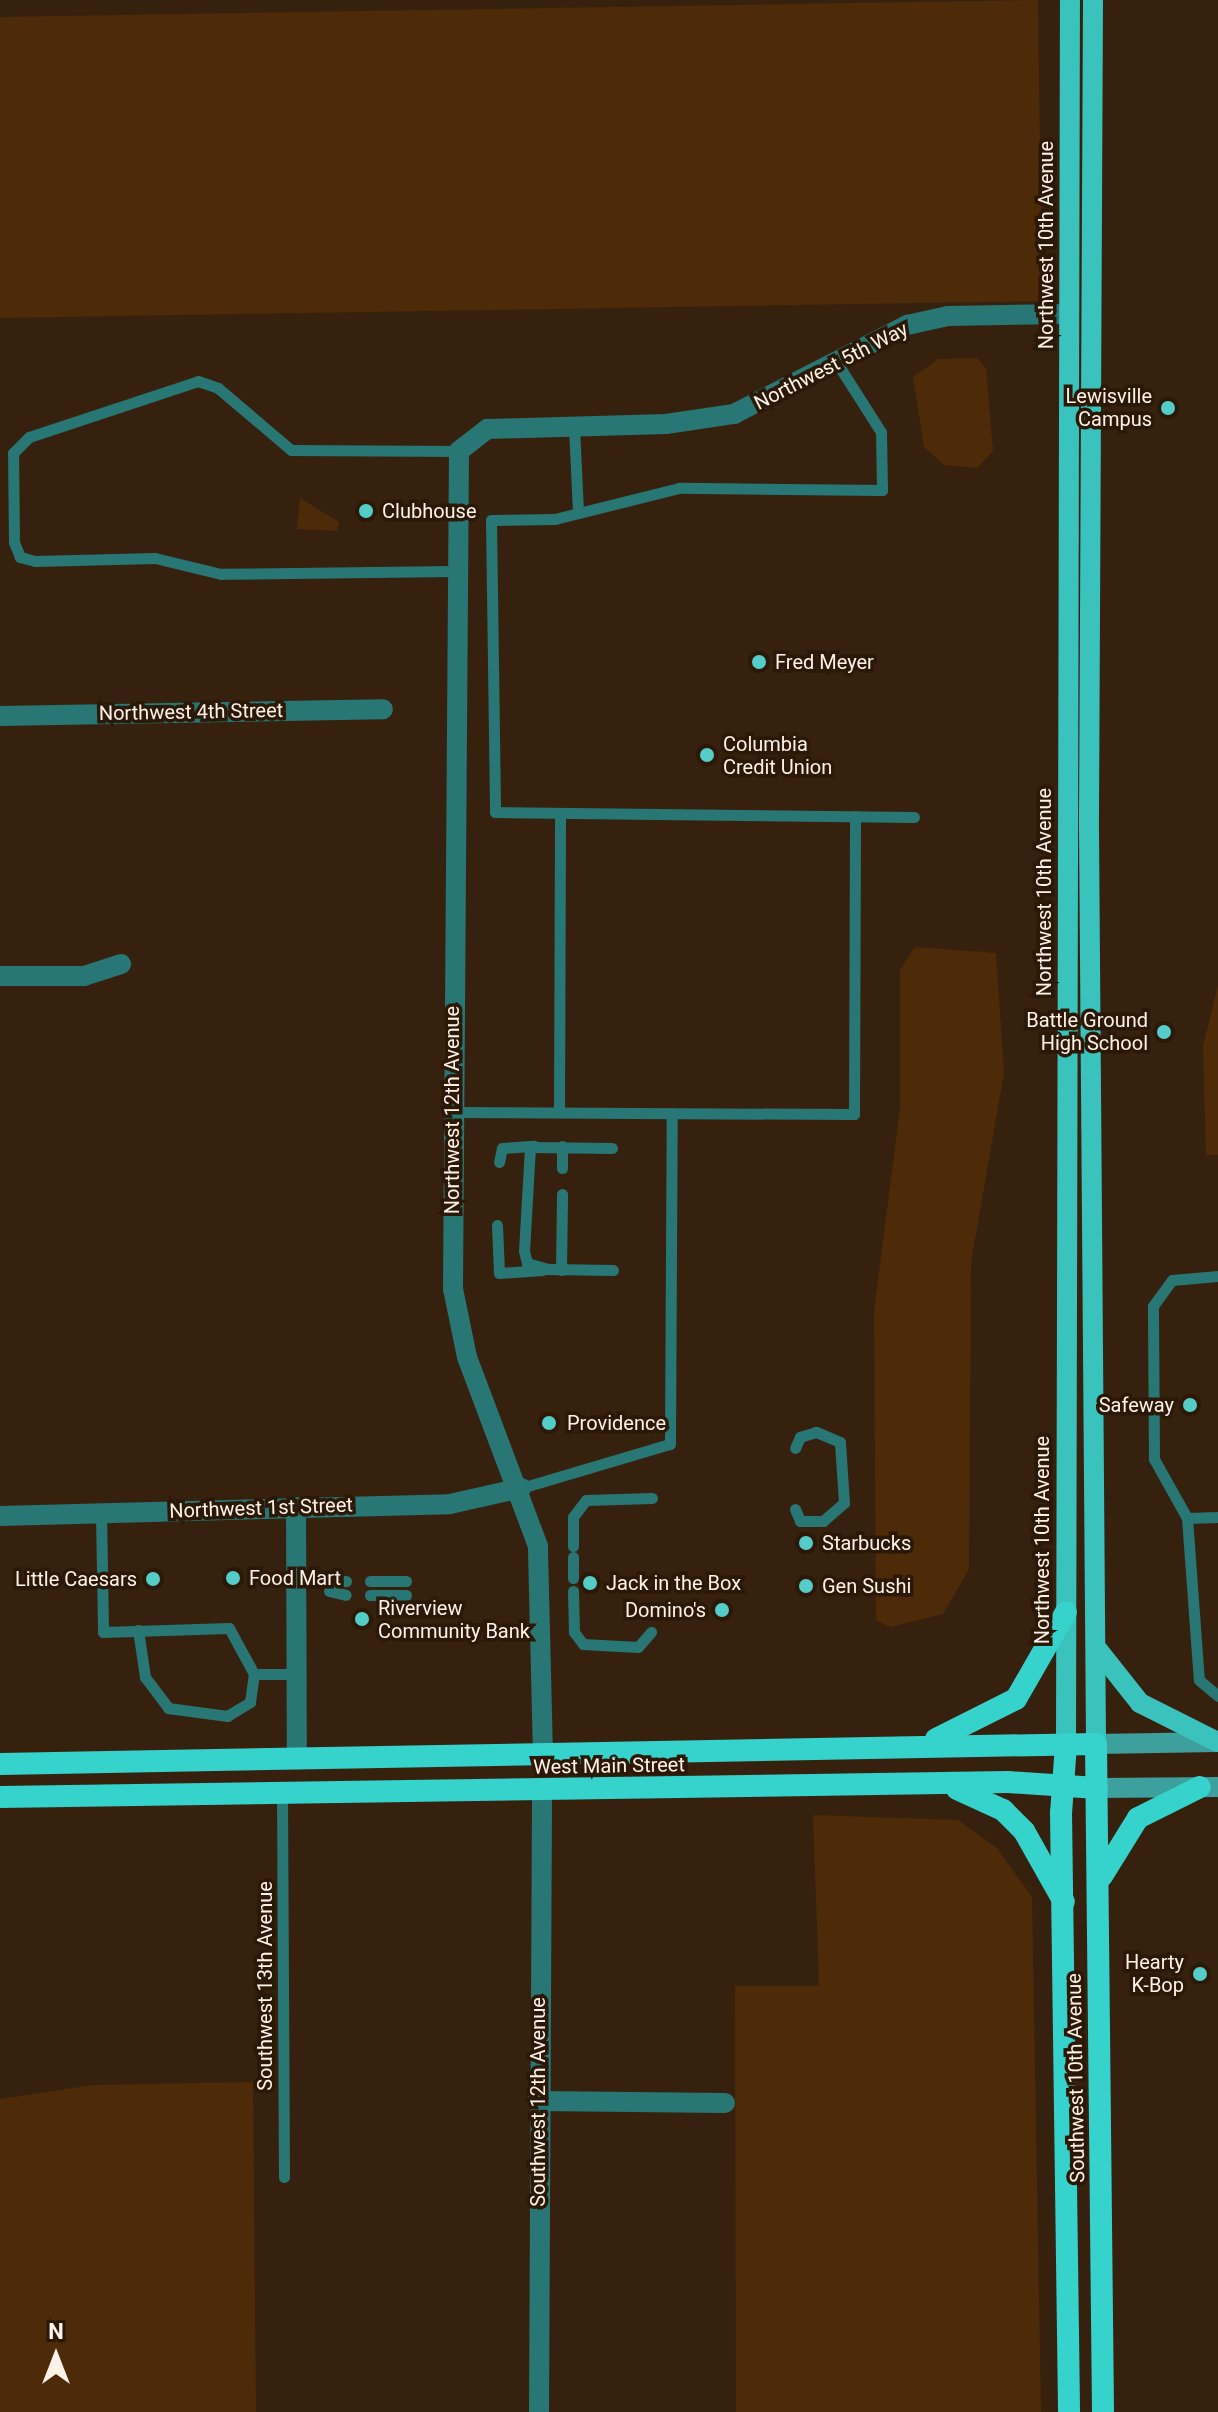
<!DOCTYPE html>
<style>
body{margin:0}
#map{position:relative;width:1218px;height:2412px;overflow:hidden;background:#36210f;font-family:Roboto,sans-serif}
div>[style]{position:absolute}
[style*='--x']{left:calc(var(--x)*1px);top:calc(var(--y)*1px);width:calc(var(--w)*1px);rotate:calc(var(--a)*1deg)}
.green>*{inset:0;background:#4d2b09}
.service>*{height:11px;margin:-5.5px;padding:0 5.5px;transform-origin:5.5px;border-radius:5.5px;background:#287774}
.minor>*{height:20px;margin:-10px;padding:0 10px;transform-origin:10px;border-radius:10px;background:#287774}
.tertiary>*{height:20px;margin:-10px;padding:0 10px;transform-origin:10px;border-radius:10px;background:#287774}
.secondary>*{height:20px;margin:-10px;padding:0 10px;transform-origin:10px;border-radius:10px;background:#3ea09c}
.primary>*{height:20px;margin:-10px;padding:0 10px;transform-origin:10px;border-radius:10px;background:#3ac2bd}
.trunk>*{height:22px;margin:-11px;padding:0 11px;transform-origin:11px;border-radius:11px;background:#36d2cc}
.dots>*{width:22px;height:22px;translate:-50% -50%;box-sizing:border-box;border:4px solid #2c1806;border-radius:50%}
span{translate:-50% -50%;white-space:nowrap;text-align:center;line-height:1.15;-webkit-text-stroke:7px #2c1806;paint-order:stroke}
.street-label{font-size:20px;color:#fdf1e8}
.poi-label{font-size:20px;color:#fdf1e8}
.right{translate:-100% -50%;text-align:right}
.left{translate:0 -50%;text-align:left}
.north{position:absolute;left:16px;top:2316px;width:80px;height:80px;-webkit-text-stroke:6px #2c1806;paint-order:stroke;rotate:0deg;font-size:22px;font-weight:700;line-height:32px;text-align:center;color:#fdf1e8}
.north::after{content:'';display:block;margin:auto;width:28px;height:36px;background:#fdf1e8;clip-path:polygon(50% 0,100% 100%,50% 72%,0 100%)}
</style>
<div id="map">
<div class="green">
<i style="clip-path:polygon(1038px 0,1042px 301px,0 318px,0 17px)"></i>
<i style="clip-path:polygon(977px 358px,986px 368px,993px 451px,977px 468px,944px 465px,924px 447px,913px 377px,938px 359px)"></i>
<i style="clip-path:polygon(300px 498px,339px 522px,337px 531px,297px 529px)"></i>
<i style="clip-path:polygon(915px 947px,996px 953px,1004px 1073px,971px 1262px,969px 1569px,943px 1614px,890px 1627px,876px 1620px,874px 1312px,900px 1108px,900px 970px)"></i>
<i style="clip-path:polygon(1218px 985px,1218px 1155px,1206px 1155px,1203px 1046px)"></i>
<i style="clip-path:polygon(813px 1815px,958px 1820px,997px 1848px,1032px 1897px,1041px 2412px,736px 2412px,735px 1986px,819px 1986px)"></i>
<i style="clip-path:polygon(253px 2082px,256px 2412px,0 2412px,0 2099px,93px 2085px)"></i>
</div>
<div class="service">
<i style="--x:837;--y:363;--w:82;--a:57.5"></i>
<i style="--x:881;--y:432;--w:58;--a:89"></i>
<i style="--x:882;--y:490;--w:203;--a:-179.4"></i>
<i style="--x:679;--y:488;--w:128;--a:166"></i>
<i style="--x:555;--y:519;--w:64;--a:179.1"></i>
<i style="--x:491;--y:520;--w:292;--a:89.2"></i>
<i style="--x:495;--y:812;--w:419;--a:0.7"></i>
<i style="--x:574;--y:427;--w:86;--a:87.3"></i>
<i style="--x:453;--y:571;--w:232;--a:179.3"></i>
<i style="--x:221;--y:574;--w:68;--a:-166.4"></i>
<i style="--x:155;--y:558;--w:120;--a:178.6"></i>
<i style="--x:35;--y:561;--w:16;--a:-165"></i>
<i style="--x:20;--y:557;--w:16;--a:-112"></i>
<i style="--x:14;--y:542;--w:89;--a:-90.6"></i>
<i style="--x:13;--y:453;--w:23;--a:-45"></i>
<i style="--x:29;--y:437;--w:178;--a:-18.3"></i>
<i style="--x:198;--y:381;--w:21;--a:19"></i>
<i style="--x:218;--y:388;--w:96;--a:40.3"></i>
<i style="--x:291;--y:450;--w:168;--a:0.3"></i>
<i style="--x:452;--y:1112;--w:402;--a:0.3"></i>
<i style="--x:854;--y:1114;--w:298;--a:-89.8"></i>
<i style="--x:559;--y:1112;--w:298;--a:-89.8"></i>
<i style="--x:612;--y:1148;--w:82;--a:-179.3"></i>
<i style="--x:530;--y:1147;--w:104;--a:93.3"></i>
<i style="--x:524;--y:1251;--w:12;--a:76"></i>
<i style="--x:527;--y:1263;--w:22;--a:16"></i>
<i style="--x:548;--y:1269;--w:65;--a:0.9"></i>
<i style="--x:499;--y:1162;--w:14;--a:-78"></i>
<i style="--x:502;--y:1148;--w:32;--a:-4"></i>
<i style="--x:562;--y:1168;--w:22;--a:-90"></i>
<i style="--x:497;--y:1225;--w:48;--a:87.6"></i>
<i style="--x:499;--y:1273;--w:44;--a:-3.9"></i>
<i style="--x:561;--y:1270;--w:76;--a:-89.2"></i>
<i style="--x:521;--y:1488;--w:155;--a:-16.5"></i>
<i style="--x:670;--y:1444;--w:331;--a:-89.7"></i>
<i style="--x:795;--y:1509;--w:13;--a:67"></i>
<i style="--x:800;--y:1521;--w:23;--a:0"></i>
<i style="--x:823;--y:1521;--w:28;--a:-41"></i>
<i style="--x:844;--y:1503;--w:61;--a:-93.8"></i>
<i style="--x:840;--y:1442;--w:26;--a:-157"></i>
<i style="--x:816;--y:1432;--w:17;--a:163"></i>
<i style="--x:800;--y:1437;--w:12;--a:114"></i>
<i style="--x:101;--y:1513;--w:119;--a:89"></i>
<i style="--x:103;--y:1632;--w:126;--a:-1.8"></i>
<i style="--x:229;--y:1628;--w:52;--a:61.5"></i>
<i style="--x:254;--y:1674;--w:43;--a:0"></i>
<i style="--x:1218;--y:1517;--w:31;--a:178"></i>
<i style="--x:1187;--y:1518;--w:162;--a:85.8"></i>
<i style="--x:1199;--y:1680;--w:25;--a:40"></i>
<i style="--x:1187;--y:1518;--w:68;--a:-119.2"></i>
<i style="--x:1154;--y:1459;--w:153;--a:-90.4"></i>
<i style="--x:1153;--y:1306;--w:32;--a:-54"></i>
<i style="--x:1172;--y:1280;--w:46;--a:-5"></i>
<i style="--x:573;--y:1546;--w:29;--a:-90"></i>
<i style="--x:573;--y:1517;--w:21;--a:-53"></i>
<i style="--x:586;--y:1500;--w:66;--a:-1.7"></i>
<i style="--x:573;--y:1557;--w:21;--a:90"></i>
<i style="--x:328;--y:1581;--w:18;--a:0"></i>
<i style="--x:370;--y:1581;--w:36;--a:0"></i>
<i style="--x:329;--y:1591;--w:17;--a:13"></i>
<i style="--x:573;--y:1591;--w:41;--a:88.6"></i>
<i style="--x:574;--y:1632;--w:15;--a:53"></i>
<i style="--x:583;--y:1644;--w:55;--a:3.1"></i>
<i style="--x:638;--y:1647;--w:20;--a:-49"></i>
<i style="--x:370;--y:1595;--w:36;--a:0"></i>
<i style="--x:138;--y:1630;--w:48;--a:81.5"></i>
<i style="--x:145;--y:1677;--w:39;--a:53"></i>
<i style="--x:168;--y:1708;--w:60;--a:7.7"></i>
<i style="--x:227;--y:1716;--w:27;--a:-31"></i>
<i style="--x:250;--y:1702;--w:28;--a:-82"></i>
<i style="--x:282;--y:1794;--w:383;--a:89.7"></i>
</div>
<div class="minor">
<i style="--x:0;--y:716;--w:383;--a:-1"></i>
<i style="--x:0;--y:976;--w:84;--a:0"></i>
<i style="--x:84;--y:976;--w:39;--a:-18"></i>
<i style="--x:296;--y:1507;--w:252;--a:89.8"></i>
<i style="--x:0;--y:1516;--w:450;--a:-1.5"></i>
<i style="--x:450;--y:1504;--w:73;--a:-12.7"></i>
<i style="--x:537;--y:2101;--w:188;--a:0.6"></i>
<i style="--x:539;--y:2412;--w:620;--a:-89.72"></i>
</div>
<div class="tertiary">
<i style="--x:543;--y:1755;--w:209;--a:-91.4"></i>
<i style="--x:538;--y:1546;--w:202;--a:-110.6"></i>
<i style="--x:467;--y:1357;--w:69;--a:-101.6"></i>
<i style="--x:453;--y:1289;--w:838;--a:-89.59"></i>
<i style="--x:459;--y:451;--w:36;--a:-38"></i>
<i style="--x:487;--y:429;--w:179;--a:-1.6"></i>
<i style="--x:666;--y:424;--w:69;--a:-8.4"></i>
<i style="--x:734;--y:414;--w:195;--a:-27.2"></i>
<i style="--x:907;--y:325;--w:42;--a:-12.4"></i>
<i style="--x:948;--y:316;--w:120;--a:-1"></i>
</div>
<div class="secondary">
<i style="--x:1096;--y:1744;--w:122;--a:-0.9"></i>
<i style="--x:1097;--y:1788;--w:121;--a:-0.5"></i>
</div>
<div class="primary">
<i style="--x:1093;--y:0;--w:830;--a:90.28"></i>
<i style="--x:1089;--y:830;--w:914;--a:89.56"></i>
<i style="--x:1098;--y:1650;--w:68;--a:51.6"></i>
<i style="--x:1140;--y:1703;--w:87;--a:26.6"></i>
<i style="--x:1066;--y:1744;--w:1744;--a:-89.87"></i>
</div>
<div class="trunk">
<i style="--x:936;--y:1739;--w:89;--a:-26.6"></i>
<i style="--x:1016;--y:1699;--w:100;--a:-60.1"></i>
<i style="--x:1066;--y:1744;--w:69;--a:94.1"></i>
<i style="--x:1061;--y:1813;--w:599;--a:89.23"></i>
<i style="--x:0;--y:1764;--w:1096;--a:-1.05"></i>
<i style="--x:1096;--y:1744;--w:668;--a:89.4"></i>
<i style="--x:957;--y:1789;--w:51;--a:24.5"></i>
<i style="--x:1003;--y:1810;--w:30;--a:45"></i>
<i style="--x:1024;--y:1831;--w:81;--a:60.6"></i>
<i style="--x:0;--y:1797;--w:1008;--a:-0.85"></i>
<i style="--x:1008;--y:1782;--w:89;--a:3.9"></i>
<i style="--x:1102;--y:1876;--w:68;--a:-58.2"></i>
<i style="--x:1138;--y:1818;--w:69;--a:-26.6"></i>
</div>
<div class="dots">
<i style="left:1168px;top:408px;background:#54cdc8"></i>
<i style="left:366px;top:511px;background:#54cdc8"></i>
<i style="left:759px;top:662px;background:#54cdc8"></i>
<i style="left:707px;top:755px;background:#54cdc8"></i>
<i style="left:1164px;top:1032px;background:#54cdc8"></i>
<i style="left:1190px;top:1405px;background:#54cdc8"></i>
<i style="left:549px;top:1423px;background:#54cdc8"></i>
<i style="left:806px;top:1543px;background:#54cdc8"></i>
<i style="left:233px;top:1578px;background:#54cdc8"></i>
<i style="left:153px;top:1579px;background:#54cdc8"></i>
<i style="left:590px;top:1583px;background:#54cdc8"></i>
<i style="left:806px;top:1586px;background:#54cdc8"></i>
<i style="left:722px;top:1610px;background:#54cdc8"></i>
<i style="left:362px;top:1619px;background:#54cdc8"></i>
<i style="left:1200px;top:1974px;background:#54cdc8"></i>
</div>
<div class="street-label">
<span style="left:1046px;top:245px;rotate:-90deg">Northwest 10th Avenue</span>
<span style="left:831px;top:366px;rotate:-27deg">Northwest 5th Way</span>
<span style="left:191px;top:712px;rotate:-1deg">Northwest 4th Street</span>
<span style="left:1044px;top:892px;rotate:-90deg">Northwest 10th Avenue</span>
<span style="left:452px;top:1110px;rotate:-90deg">Northwest 12th Avenue</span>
<span style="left:261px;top:1508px;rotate:-2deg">Northwest 1st Street</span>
<span style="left:1042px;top:1540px;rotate:-90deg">Northwest 10th Avenue</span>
<span style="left:609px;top:1766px;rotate:-1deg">West Main Street</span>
<span style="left:265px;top:1986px;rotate:-90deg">Southwest 13th Avenue</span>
<span style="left:1076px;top:2078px;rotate:-91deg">Southwest 10th Avenue</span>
<span style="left:538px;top:2102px;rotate:-90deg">Southwest 12th Avenue</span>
</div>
<div class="poi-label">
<span class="right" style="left:1152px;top:408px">Lewisville<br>Campus</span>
<span class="left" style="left:382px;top:511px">Clubhouse</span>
<span class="left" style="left:775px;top:662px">Fred Meyer</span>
<span class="left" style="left:723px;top:756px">Columbia<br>Credit Union</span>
<span class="right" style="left:1148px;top:1032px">Battle Ground<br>High School</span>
<span class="right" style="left:1174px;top:1405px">Safeway</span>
<span class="left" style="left:567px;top:1423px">Providence</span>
<span class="left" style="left:822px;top:1543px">Starbucks</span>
<span class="left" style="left:249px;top:1578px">Food Mart</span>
<span class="right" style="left:137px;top:1579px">Little Caesars</span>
<span class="left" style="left:606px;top:1583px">Jack in the Box</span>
<span class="left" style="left:822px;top:1586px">Gen Sushi</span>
<span class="left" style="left:378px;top:1620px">Riverview<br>Community Bank</span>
<span class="right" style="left:706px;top:1610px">Domino's</span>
<span class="right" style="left:1184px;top:1974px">Hearty<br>K-Bop</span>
</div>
<div class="north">N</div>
</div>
